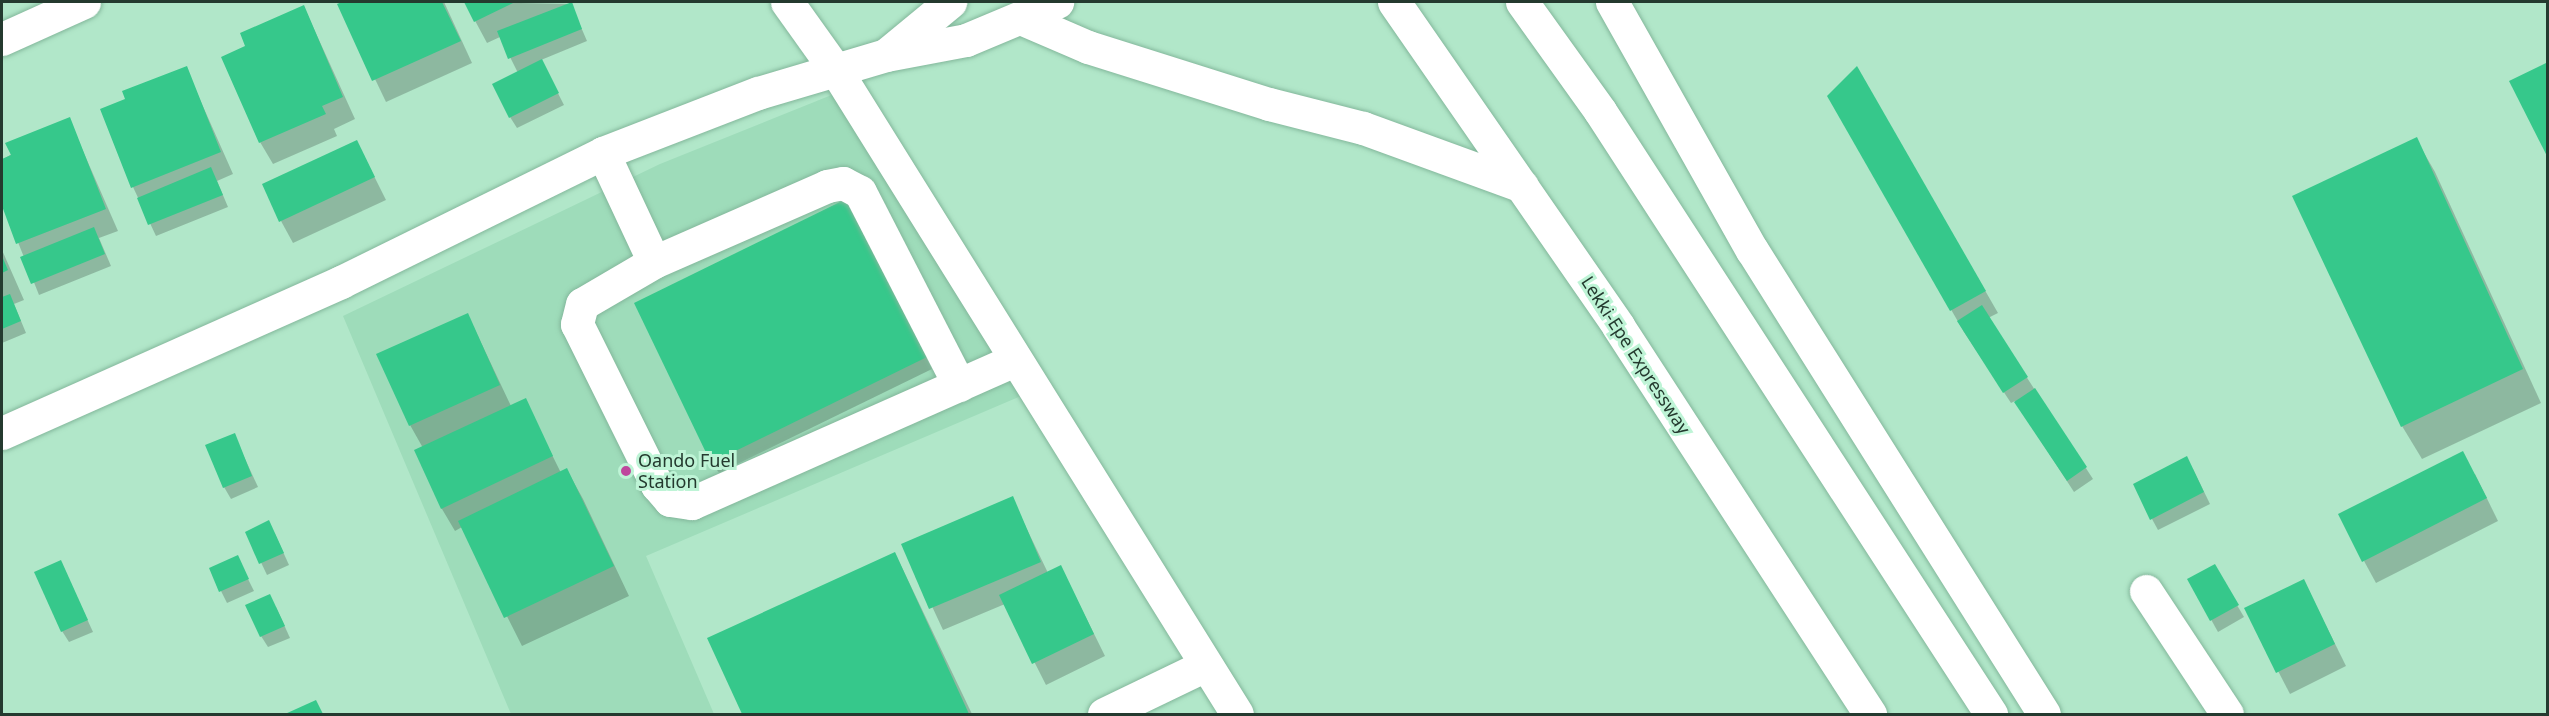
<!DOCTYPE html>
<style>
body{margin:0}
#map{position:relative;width:2549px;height:716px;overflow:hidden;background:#b1e7c9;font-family:"Noto Sans",sans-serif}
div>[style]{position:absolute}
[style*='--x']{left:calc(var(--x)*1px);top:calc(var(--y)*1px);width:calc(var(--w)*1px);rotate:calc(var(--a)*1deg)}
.built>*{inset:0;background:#9edcba}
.shadow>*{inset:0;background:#0003}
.building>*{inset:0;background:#36c88b}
.roads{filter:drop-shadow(0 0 2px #83b79b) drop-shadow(0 0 2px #83b79b)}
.street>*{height:33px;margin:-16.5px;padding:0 16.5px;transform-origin:16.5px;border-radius:16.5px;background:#fff}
.secondary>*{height:33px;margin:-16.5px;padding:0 16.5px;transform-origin:16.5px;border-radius:16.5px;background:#fff}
.highway>*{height:33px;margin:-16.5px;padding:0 16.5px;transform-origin:16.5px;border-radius:16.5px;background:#fff}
.dots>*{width:16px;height:16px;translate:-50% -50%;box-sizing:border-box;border:3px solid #bef4d6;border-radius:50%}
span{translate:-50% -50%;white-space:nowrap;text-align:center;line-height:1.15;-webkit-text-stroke:6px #bef4d6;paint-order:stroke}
.street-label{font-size:18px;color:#243a2f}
.poi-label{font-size:18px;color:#243a2f}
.left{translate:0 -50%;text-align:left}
.frame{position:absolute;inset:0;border:3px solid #243a2f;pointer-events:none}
</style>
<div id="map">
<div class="built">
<i style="clip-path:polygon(839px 92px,1023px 395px,646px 556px,714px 714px,511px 714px,343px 316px,660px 164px)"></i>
</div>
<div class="shadow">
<i style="clip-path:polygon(345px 2px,444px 2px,472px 63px,386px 102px,339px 4px)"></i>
<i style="clip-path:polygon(465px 2px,571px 4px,587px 41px,541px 60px,564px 105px,517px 128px,510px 117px,518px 73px,500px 37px,487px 43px)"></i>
<i style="clip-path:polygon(304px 7px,355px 119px,334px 129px,337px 136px,273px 164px,260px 142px,247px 47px)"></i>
<i style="clip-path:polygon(186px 68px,233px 174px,217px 181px,228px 207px,156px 236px,133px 187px,127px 100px)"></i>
<i style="clip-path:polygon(1857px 68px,1998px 313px,1988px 318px,2093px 479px,2074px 492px,2015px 401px,2011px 403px,1964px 332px,1828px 96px)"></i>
<i style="clip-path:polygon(69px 119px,118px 231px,99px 238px,111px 266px,39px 295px,2px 202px,2px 160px)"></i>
<i style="clip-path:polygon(2416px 139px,2435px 172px,2541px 403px,2422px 459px,2402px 426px)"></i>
<i style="clip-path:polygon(357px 142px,386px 200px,293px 243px,281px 221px)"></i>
<i style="clip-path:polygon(854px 211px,932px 369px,719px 473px,712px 462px)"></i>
<i style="clip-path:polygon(2px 250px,24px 300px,14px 304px,26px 333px,2px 343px)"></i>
<i style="clip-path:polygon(468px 315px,511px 406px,525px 400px,561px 473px,567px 470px,583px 499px,629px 596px,522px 646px,462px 527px,455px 531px,442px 509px,416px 451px,423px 448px,410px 425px)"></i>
<i style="clip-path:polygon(234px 435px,258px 487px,231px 499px,224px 487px)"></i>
<i style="clip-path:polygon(2193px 469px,2210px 504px,2158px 530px,2152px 519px)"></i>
<i style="clip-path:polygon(2475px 474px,2498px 521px,2376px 583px,2364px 561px)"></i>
<i style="clip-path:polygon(1012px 498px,1048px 573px,1061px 567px,1105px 656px,1046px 685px,1005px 604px,943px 630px,903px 544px)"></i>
<i style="clip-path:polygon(247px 533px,275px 534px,289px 565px,267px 575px)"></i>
<i style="clip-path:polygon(895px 553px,972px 714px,744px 714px,709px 639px)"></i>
<i style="clip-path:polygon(237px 557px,254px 591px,227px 603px,221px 591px)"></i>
<i style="clip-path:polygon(61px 562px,93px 632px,69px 642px,62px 631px)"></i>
<i style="clip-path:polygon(2214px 566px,2244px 617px,2218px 632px,2189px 580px)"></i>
<i style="clip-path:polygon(2304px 581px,2346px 666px,2290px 694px,2246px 609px)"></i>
<i style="clip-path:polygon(276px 607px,290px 638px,268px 647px,261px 636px)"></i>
</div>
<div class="building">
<i style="clip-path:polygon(342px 2px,442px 2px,461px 41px,372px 81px,337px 4px)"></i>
<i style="clip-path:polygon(464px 2px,515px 2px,474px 22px)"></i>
<i style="clip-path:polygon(572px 2px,582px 29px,508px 59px,497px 31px)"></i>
<i style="clip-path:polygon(304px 5px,343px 97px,322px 106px,326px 114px,259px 143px,221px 57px,245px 46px,240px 33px)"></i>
<i style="clip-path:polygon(542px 59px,559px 93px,509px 118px,492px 84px)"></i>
<i style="clip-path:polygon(2548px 62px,2548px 158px,2509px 81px)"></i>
<i style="clip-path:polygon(187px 66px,221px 152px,131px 188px,100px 109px,125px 99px,122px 91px)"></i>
<i style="clip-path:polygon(1857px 66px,1986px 291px,1950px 311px,1827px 96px)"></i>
<i style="clip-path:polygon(70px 117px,106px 209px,16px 244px,2px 206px,2px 159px,11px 155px,5px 143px)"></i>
<i style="clip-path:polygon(2417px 137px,2523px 369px,2401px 427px,2292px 196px)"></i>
<i style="clip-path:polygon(357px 140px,375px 177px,279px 222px,262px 184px)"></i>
<i style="clip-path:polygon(211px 167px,223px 195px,148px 225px,137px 198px)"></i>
<i style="clip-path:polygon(848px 198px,927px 357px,711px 463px,634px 303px)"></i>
<i style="clip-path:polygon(94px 227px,105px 254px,31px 284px,20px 257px)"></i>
<i style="clip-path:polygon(2px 256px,8px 270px,2px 273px)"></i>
<i style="clip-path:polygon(10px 294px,21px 321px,2px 329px,2px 297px)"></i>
<i style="clip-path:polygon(1982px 305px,2028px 377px,2003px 393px,1957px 321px)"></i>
<i style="clip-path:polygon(468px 313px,500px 385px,409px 426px,376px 354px)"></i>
<i style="clip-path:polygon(2035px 388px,2087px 467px,2067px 481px,2014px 402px)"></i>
<i style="clip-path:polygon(526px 398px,553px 456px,441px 509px,414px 450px)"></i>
<i style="clip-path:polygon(235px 433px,252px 476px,223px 488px,205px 445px)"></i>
<i style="clip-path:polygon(2463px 451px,2487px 498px,2362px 562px,2338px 514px)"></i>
<i style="clip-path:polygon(2187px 456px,2204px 492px,2150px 520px,2133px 484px)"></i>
<i style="clip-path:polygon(567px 468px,614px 566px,504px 618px,458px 521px)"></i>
<i style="clip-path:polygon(1013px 496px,1041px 562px,929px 609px,901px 544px)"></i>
<i style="clip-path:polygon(269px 520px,284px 553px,259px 564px,245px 532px)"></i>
<i style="clip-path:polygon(895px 552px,969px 714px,742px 714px,707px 638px)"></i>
<i style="clip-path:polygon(238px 555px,249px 579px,219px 592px,209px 568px)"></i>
<i style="clip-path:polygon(61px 560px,88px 620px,61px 632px,34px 572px)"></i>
<i style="clip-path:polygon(2215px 564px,2239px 605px,2210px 621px,2187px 579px)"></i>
<i style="clip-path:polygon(1061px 565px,1094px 634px,1032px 664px,999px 595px)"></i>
<i style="clip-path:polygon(2304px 579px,2335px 644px,2276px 673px,2244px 608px)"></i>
<i style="clip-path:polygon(270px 594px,285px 626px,260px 637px,245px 605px)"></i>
<i style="clip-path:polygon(316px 700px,323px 714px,285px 714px)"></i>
</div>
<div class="roads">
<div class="street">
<i style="--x:787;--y:2;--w:86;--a:54.5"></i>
<i style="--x:837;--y:72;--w:756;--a:58.07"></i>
<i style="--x:2;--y:39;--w:90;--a:-24.3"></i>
<i style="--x:603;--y:153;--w:120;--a:64.9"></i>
<i style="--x:654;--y:262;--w:83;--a:149.7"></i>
<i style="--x:582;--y:304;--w:21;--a:104"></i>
<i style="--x:577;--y:324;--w:180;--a:63.6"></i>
<i style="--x:657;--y:485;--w:20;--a:49"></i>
<i style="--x:670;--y:500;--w:22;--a:8"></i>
<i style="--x:692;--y:503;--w:352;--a:-23.9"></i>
<i style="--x:654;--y:262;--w:189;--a:-23.7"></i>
<i style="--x:827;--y:186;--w:16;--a:-11"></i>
<i style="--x:843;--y:183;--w:19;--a:28"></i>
<i style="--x:860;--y:192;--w:217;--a:62.8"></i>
<i style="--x:2146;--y:591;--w:147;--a:56.6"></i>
<i style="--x:1104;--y:714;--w:113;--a:-25.7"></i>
</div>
<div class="secondary">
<i style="--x:887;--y:54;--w:82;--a:-39.5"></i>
<i style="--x:2;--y:433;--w:371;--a:-24"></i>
<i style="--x:341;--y:282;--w:292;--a:-26.2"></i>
<i style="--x:603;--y:153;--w:166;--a:-21.2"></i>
<i style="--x:758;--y:93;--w:134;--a:-16.5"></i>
<i style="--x:886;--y:55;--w:81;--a:-10.6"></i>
<i style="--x:966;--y:40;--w:99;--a:-22.7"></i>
</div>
<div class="highway">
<i style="--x:1394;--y:2;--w:394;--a:55.3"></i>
<i style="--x:1618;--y:326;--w:463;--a:57"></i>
<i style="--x:1522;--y:2;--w:134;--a:54.4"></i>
<i style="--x:1600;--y:111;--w:719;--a:57.04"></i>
<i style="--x:1612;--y:2;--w:285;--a:60.6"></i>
<i style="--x:1752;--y:250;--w:548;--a:57.82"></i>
<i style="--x:1023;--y:19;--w:71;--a:23.3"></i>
<i style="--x:1088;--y:47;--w:190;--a:17.5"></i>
<i style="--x:1269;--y:104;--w:97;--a:14.3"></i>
<i style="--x:1363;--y:128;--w:169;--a:20"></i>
</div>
</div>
<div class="dots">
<i style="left:626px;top:471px;background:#bf479d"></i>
</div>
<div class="street-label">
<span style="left:1636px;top:355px;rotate:57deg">Lekki-Epe Expressway</span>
</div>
<div class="poi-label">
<span class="left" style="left:638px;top:471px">Oando Fuel<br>Station</span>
</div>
<div class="frame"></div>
</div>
